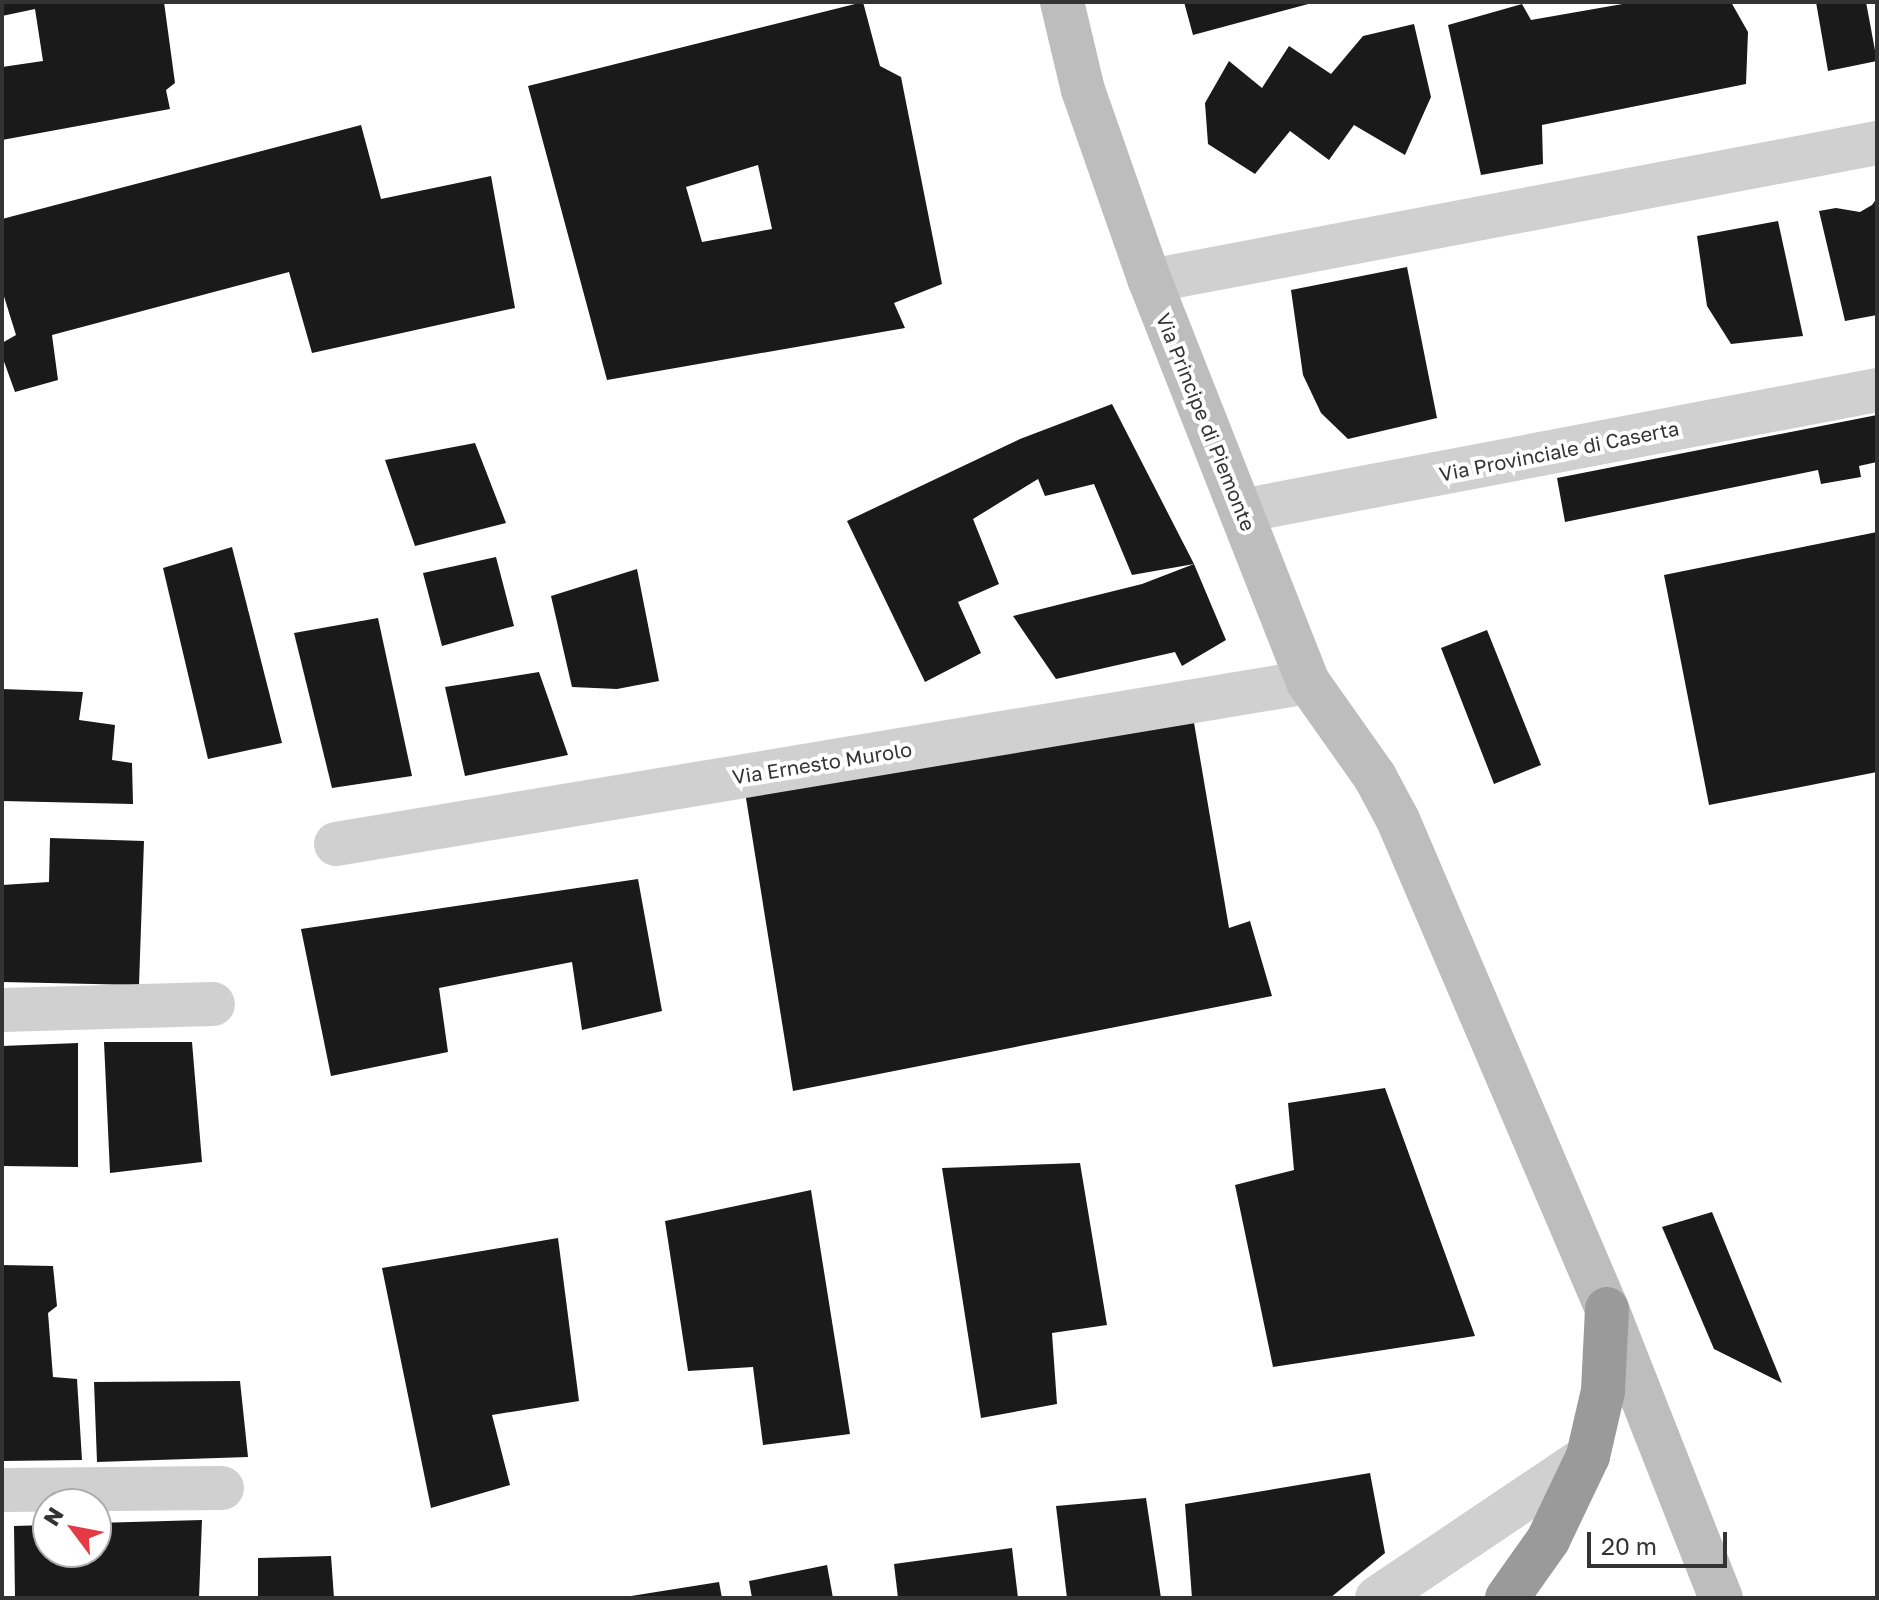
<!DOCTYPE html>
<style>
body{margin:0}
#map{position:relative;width:1879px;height:1600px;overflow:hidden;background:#fff;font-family:"Golos Text",sans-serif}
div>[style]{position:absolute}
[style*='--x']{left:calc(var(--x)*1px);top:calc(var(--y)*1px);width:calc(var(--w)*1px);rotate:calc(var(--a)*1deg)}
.building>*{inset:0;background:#1a1a1a}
.street>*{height:44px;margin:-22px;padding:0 22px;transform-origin:22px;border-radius:22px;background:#d0d0d0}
.secondary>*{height:44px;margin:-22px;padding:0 22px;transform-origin:22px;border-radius:22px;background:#bdbdbd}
.highway>*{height:44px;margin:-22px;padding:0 22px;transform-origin:22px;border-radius:22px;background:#9a9a9a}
span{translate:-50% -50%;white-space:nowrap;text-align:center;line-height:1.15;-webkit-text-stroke:8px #fff;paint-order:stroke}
.street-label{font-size:20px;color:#333}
.frame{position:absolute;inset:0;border:4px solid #333;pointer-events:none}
.north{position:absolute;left:32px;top:1488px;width:80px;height:80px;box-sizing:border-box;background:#fff;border:2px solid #adadad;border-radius:50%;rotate:302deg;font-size:22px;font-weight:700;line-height:32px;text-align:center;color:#333}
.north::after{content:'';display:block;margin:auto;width:28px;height:36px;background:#e63946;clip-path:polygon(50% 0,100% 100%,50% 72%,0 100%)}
.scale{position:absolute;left:1587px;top:1532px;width:140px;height:36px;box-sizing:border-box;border:4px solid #333;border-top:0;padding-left:10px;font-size:24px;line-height:28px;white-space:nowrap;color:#333;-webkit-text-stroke:6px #fff;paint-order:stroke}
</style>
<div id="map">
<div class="building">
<i style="clip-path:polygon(2px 2px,164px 2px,175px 83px,166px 90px,170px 109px,2px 140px,2px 67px,43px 61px,35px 9px,2px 16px)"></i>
<i style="clip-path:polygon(evenodd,863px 2px,880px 66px,901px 77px,942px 284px,894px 303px,905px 328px,607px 380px,528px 86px,863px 2px,758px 165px,772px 229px,702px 242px,686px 187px,758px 165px)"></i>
<i style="clip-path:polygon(1184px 2px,1312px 2px,1312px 3px,1193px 35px)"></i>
<i style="clip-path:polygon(1634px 2px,1731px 2px,1748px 32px,1746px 84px,1542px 125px,1543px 164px,1481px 175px,1448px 25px,1522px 4px,1531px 20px)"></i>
<i style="clip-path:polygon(1816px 2px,1866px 2px,1877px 61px,1828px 71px)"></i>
<i style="clip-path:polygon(1414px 24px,1431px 97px,1405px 155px,1354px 125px,1329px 160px,1290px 131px,1255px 174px,1208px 144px,1205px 103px,1229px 61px,1262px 88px,1289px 46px,1331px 74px,1363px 36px)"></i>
<i style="clip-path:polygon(361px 125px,381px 199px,491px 176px,515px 308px,312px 353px,289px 272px,52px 335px,58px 380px,15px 392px,2px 356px,2px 343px,16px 335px,2px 290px,2px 219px)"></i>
<i style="clip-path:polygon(1877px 198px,1877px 315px,1845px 321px,1819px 211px,1836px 208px,1860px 212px,1872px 205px)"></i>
<i style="clip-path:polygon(1778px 221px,1803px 336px,1731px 344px,1707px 306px,1697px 236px)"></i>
<i style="clip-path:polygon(1407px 267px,1437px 418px,1348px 439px,1321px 413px,1303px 375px,1291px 290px)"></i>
<i style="clip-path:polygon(1112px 404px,1194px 564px,1132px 575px,1094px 484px,1045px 496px,1038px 479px,973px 519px,999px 584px,958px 602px,981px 653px,925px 682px,847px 521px,1020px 439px)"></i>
<i style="clip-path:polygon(1877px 415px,1877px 462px,1859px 466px,1861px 477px,1821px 484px,1818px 470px,1565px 522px,1557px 478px)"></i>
<i style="clip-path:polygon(475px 443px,506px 523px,415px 546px,385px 460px)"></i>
<i style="clip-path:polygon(1877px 532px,1877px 772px,1709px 805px,1664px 575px)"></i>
<i style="clip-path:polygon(232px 547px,282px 743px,208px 759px,163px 568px)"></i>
<i style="clip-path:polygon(496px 557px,514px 626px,442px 646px,423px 573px)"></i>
<i style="clip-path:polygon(1194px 564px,1226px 640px,1182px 666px,1175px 652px,1056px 679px,1013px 616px,1142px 584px)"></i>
<i style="clip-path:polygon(637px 569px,659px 681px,617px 689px,572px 687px,551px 596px)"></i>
<i style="clip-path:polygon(378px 618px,412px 776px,332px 788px,294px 633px)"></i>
<i style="clip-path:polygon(1487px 630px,1541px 765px,1494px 784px,1441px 648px)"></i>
<i style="clip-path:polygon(539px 672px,568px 755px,465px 776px,445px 687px)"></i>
<i style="clip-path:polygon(2px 689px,83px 692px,79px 720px,115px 725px,112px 760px,132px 763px,133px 804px,2px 801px)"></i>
<i style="clip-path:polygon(1192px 711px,1229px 928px,1250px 921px,1272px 996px,793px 1091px,745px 792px)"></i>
<i style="clip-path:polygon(50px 838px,144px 841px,139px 985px,2px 982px,2px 885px,49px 882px)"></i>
<i style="clip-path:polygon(638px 879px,662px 1011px,582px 1030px,572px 962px,439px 988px,448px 1052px,331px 1076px,301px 929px)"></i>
<i style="clip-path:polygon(104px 1042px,192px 1042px,202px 1162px,110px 1173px)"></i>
<i style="clip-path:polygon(78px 1043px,78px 1167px,2px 1166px,2px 1046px)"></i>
<i style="clip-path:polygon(1385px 1088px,1475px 1336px,1273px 1367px,1235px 1185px,1294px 1170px,1288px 1103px)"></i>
<i style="clip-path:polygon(1080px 1163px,1107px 1325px,1052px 1333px,1057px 1404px,981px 1418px,942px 1168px)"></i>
<i style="clip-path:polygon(811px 1190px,850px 1434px,763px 1445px,753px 1367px,688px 1371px,665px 1221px)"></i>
<i style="clip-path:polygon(1712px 1212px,1782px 1383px,1714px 1349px,1662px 1227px)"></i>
<i style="clip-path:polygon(558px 1238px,579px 1401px,492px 1415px,510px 1485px,431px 1508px,382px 1268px)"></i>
<i style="clip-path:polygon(2px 1265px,53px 1266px,57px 1306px,48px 1313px,53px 1377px,77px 1379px,82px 1460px,2px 1461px)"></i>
<i style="clip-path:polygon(240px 1381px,248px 1457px,97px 1462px,94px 1382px)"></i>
<i style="clip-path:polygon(1370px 1473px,1385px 1553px,1330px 1598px,1192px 1598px,1185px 1504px)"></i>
<i style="clip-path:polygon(1146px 1498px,1161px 1598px,1067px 1598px,1056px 1506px)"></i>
<i style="clip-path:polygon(202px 1520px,199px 1598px,15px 1598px,14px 1526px,48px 1525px,48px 1552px,96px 1552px,96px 1523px)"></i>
<i style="clip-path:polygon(1012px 1548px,1018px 1598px,898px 1598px,894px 1564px)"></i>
<i style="clip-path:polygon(331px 1556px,334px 1598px,258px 1598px,258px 1558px)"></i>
<i style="clip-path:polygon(827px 1565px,833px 1598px,752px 1598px,749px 1581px)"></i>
<i style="clip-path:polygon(719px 1582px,722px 1598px,631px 1598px,631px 1596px)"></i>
</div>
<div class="street">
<i style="--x:1150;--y:281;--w:740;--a:-10.75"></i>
<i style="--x:1241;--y:511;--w:647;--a:-10.77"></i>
<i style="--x:336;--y:844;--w:985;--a:-9.46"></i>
<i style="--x:2;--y:1010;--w:211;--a:-1.6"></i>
<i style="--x:2;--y:1490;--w:220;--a:-0.5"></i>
<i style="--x:1377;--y:1598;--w:254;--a:-33.9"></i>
</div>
<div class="secondary">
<i style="--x:1062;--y:2;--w:90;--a:76.6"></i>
<i style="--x:1083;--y:90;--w:202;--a:70.7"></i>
<i style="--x:1150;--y:281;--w:431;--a:68.5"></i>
<i style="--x:1308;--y:682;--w:116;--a:54.8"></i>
<i style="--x:1375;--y:777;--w:49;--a:61.9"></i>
<i style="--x:1398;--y:820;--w:532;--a:66.86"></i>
<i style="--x:1607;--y:1309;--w:311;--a:68.5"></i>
</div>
<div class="highway">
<i style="--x:1507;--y:1598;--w:71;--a:-54.7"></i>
<i style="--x:1548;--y:1540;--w:93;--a:-64.5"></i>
<i style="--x:1588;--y:1456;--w:67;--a:-77"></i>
<i style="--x:1603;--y:1391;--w:82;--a:-87.2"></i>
</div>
<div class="street-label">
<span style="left:1206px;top:422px;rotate:68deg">Via Principe di Piemonte</span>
<span style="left:1559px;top:451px;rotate:-11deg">Via Provinciale di Caserta</span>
<span style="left:822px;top:763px;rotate:-9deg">Via Ernesto Murolo</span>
</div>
<div class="frame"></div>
<div class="north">N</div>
<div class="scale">20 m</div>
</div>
